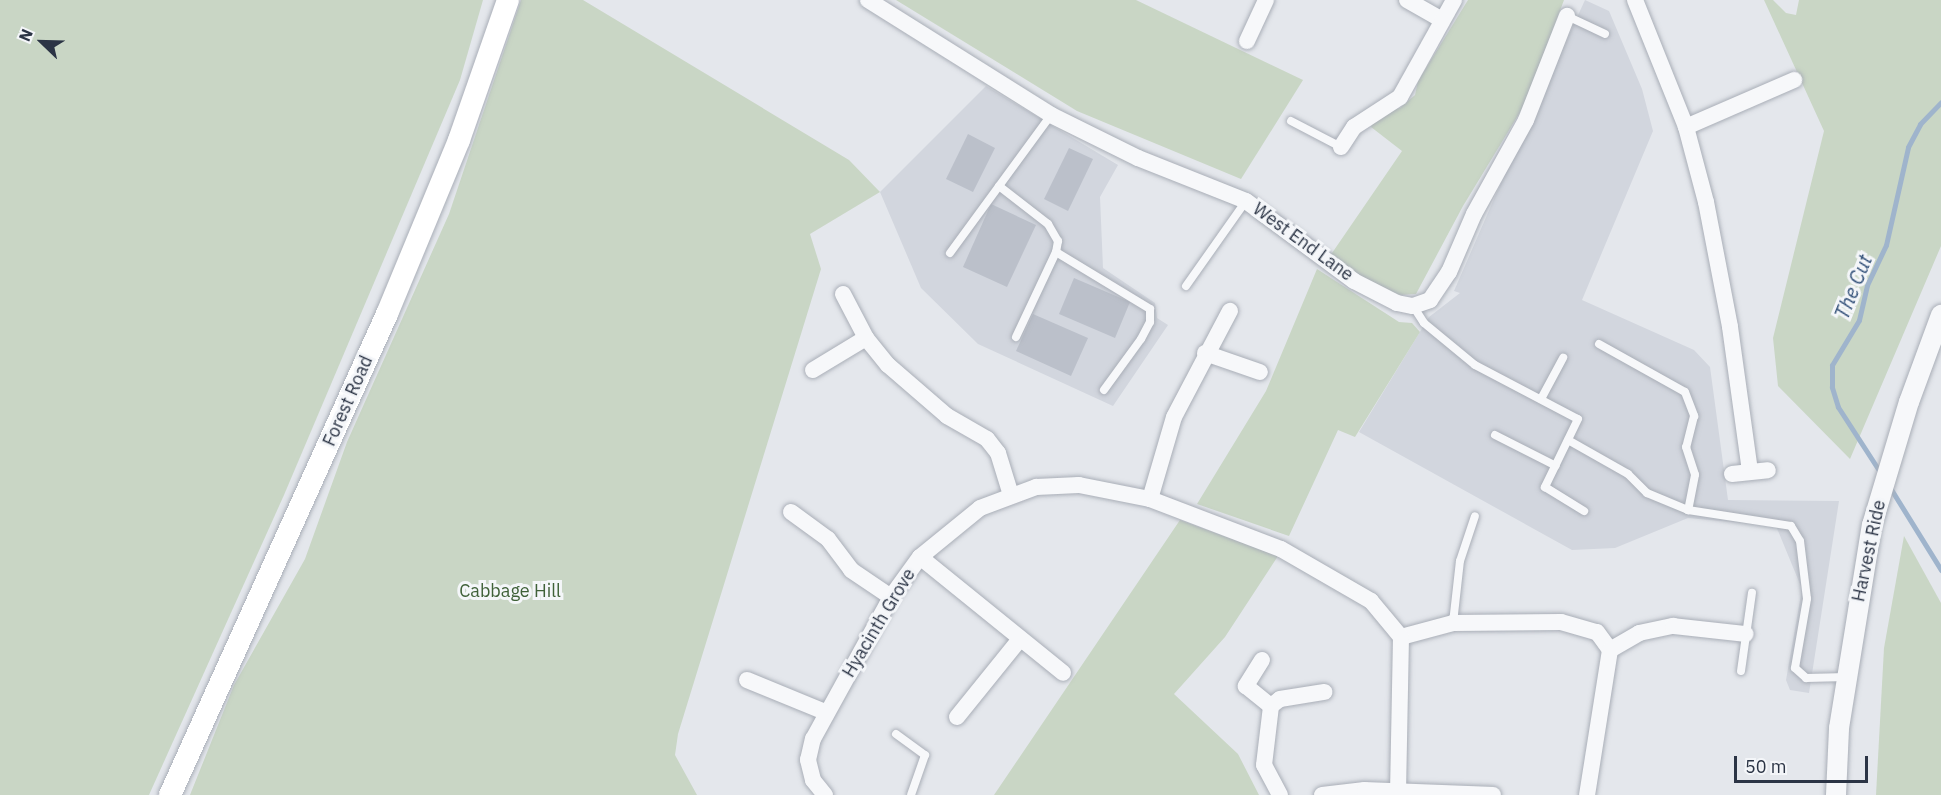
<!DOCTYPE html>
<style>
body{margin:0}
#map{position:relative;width:1941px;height:795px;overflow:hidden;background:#e4e7ec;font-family:"IBM Plex Sans",sans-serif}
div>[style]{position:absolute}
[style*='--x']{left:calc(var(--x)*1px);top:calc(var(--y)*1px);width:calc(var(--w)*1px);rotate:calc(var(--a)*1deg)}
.built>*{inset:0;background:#d2d6de}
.green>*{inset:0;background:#c9d6c5}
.stream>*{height:5px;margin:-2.5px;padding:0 2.5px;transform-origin:2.5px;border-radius:2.5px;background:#9fb4cc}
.building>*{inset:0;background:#bbc0ca}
.roads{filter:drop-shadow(0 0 2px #a9aeb7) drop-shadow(0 0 2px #a9aeb7)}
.service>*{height:8px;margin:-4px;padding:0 4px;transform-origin:4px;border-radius:4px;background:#f7f8fa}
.minor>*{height:16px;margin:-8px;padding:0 8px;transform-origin:8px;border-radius:8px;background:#f7f8fa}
.tertiary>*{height:20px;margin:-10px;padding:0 10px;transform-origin:10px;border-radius:10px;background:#f7f8fa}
.secondary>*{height:22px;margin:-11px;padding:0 11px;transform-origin:11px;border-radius:11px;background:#fff}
span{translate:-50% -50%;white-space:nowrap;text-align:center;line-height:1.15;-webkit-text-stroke:6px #f4f6f9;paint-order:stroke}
.street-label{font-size:18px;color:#2b3445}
.park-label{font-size:18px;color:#3f6138}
.water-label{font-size:20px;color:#34527a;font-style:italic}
.north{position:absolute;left:12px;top:12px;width:60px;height:60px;-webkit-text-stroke:4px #f4f6f9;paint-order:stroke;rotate:293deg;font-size:16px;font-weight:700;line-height:24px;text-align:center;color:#2b3445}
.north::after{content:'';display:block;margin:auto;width:21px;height:27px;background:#2b3445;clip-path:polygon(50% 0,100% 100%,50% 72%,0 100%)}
.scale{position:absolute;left:1734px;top:756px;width:134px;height:27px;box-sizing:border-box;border:3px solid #2b3445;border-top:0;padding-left:8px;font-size:18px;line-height:21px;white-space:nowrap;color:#2b3445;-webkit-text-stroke:4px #f4f6f9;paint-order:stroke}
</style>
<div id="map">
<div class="built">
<i style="clip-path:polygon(1585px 0,1609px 11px,1642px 89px,1653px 131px,1582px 300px,1694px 350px,1710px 367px,1728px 500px,1839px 501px,1809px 693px,1790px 690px,1786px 680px,1802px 589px,1776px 526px,1688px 518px,1615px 548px,1572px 550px,1359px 432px,1429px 317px,1460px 293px,1454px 291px,1497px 192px)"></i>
<i style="clip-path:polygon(986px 86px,1118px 165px,1100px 197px,1103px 268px,1155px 303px,1157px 318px,1168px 325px,1113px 406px,978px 344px,921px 288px,880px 192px)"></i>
</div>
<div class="green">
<i style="clip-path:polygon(0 0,483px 0,460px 80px,284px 495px,149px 795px,0 795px)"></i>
<i style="clip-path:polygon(521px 0,583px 0,849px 160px,880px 192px,810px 234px,821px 269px,678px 734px,675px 755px,697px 795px,190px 795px,234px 685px,305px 559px,347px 442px,449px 214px)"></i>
<i style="clip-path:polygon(896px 0,1136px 0,1303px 80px,1241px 179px,1077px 111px)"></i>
<i style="clip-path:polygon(1468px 0,1564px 0,1525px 104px,1463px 206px,1416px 294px,1400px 295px,1380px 288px,1330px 256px,1402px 151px,1371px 127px,1375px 116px,1400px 108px,1415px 95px,1418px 81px)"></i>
<i style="clip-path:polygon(1764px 0,1773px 0,1786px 13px,1796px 15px,1799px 0,1941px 0,1941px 246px,1850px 459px,1778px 386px,1773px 338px,1824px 131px)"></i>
<i style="clip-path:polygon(1317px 269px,1399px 322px,1412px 323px,1420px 332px,1355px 437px,1338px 430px,1289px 536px,1197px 504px,1266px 391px)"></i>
<i style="clip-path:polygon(1180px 520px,1278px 556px,1225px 637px,1174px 694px,1238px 754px,1259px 795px,994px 795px)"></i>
<i style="clip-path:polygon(1904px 536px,1941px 603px,1941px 795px,1876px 795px,1884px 648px)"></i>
</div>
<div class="stream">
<i style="--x:1882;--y:475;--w:81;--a:-122.9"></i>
<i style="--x:1838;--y:407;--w:21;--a:-107"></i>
<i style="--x:1832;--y:387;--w:22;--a:-90"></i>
<i style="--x:1832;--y:365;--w:52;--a:-59"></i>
<i style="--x:1859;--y:320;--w:36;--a:-77"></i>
<i style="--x:1867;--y:285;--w:44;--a:-64.6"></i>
<i style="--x:1886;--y:245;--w:100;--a:-77.3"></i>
<i style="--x:1908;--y:147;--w:26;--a:-62"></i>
<i style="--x:1920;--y:124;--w:30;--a:-46"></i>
<i style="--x:1889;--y:486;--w:99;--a:58.2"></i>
</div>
<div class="building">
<i style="clip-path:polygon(968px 134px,995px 148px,973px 192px,946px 179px)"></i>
<i style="clip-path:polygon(1069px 148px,1093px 159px,1068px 211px,1044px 199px)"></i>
<i style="clip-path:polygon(991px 204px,1036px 225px,1007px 287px,963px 267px)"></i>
<i style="clip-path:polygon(1074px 278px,1130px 302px,1115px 338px,1059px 314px)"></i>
<i style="clip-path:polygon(1033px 314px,1088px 338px,1071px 376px,1016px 351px)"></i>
</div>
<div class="roads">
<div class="service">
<i style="--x:1567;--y:16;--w:42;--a:25.3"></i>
<i style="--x:1291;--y:121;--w:56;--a:27.5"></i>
<i style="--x:999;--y:186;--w:62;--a:37.8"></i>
<i style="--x:1048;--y:224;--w:20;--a:60"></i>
<i style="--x:1058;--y:241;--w:11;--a:100"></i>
<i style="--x:1056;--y:252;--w:94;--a:115.2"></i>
<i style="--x:1056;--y:252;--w:110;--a:31.2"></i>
<i style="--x:1150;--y:309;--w:13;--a:90"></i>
<i style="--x:1150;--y:322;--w:19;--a:118"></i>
<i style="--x:1141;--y:339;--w:63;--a:126"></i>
<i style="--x:950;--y:253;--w:171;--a:-53.8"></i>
<i style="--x:1186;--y:286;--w:104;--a:-54.8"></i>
<i style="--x:1413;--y:306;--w:20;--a:57"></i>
<i style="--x:1424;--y:323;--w:66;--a:39.5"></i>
<i style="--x:1475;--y:365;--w:116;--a:27.7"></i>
<i style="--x:1578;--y:419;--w:76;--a:115.9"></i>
<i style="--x:1545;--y:487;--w:46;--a:31.6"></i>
<i style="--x:1599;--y:344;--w:98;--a:29.2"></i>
<i style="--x:1685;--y:392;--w:26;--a:69"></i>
<i style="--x:1694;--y:416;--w:32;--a:104"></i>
<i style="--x:1686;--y:447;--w:29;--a:72"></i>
<i style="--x:1695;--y:475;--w:36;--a:101"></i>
<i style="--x:1541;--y:399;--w:47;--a:-61.8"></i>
<i style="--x:1495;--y:435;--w:68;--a:26.9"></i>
<i style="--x:1568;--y:440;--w:69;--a:29.5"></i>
<i style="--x:1628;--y:474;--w:27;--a:45"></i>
<i style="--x:1647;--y:493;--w:44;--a:22.5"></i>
<i style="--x:1688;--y:510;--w:104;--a:8.8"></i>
<i style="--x:1791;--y:526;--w:17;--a:59"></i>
<i style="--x:1800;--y:541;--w:58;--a:83.1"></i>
<i style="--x:1807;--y:599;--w:70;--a:99.9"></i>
<i style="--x:1795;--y:668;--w:15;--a:42"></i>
<i style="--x:1806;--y:678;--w:41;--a:-1.4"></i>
<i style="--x:1453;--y:623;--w:62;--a:-83.6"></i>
<i style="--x:1460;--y:561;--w:47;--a:-71.6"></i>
<i style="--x:1741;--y:671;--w:79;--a:-82"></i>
<i style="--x:896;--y:734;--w:36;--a:36"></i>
<i style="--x:925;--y:755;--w:42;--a:109.3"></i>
</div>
<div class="minor">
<i style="--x:868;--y:0;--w:216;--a:32.1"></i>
<i style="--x:1051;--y:115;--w:97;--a:26.3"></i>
<i style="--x:1138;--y:158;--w:116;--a:21.7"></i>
<i style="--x:1246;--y:201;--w:134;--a:36.5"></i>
<i style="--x:1354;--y:281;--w:48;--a:27.1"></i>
<i style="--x:1397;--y:303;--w:16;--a:11"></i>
<i style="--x:1413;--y:306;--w:18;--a:-19"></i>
<i style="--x:1430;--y:300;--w:34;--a:-56"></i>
<i style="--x:1449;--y:272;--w:63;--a:-66.7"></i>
<i style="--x:1474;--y:214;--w:107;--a:-61"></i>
<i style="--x:1526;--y:120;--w:112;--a:-68.5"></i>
<i style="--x:1407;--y:0;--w:40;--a:29.7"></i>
<i style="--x:1635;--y:0;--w:137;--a:68.1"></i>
<i style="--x:1686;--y:127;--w:78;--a:75.1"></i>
<i style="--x:1706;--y:202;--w:127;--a:79.1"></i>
<i style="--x:1730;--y:327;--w:146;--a:82.1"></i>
<i style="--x:1247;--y:41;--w:45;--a:-65.1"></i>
<i style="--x:1686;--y:127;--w:118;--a:-23.5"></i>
<i style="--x:1341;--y:147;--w:24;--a:-57"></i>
<i style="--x:1354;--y:127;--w:55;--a:-33.1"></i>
<i style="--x:1400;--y:97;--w:111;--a:-60.9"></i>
<i style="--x:843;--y:294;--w:50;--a:62.4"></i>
<i style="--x:866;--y:338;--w:35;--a:51"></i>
<i style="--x:888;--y:365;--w:78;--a:40.8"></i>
<i style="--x:947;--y:416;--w:46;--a:29.9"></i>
<i style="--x:987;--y:439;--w:18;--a:52"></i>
<i style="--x:998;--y:453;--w:44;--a:72.8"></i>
<i style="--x:1205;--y:353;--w:58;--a:19.1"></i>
<i style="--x:813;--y:370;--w:62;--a:-31.1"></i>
<i style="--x:1732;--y:474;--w:36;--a:-6"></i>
<i style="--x:1150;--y:499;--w:85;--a:-73.7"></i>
<i style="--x:1174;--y:417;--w:120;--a:-62.2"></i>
<i style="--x:791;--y:512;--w:46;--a:36.1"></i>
<i style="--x:828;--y:539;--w:39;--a:53"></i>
<i style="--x:851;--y:570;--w:48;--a:34"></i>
<i style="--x:920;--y:557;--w:184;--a:39"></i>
<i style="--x:1401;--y:637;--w:54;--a:-15.1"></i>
<i style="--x:1453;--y:623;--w:108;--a:-0.5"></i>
<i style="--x:1561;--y:622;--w:37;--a:16"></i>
<i style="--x:1597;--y:632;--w:22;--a:54"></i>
<i style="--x:1610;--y:650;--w:147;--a:99"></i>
<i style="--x:1610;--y:650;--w:34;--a:-30"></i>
<i style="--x:1639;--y:633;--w:35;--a:-12"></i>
<i style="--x:1673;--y:626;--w:73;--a:6.3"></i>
<i style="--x:1262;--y:660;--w:31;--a:122"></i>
<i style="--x:1246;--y:686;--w:32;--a:39"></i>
<i style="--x:747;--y:680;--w:84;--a:22.3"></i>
<i style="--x:957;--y:717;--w:100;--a:-51.1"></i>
<i style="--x:825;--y:795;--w:19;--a:-129"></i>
<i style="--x:813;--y:780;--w:21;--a:-104"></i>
<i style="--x:808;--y:760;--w:22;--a:-77"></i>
<i style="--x:813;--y:739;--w:162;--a:-61.2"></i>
<i style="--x:891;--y:597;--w:49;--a:-54.1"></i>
<i style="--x:920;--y:557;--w:77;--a:-39.2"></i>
<i style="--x:980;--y:508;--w:60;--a:-20.6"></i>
<i style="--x:1036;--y:487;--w:43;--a:-2.7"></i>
<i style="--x:1079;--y:485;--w:72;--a:11.2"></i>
<i style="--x:1150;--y:499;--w:140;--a:20.9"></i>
<i style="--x:1281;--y:549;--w:104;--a:30"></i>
<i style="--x:1371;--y:601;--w:47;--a:50.2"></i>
<i style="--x:1401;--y:637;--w:155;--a:91.1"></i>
<i style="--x:1280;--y:795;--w:34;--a:-118"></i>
<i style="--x:1264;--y:765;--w:59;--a:-83.2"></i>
<i style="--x:1271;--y:706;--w:11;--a:-38"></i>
<i style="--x:1280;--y:699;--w:45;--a:-9"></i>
<i style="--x:1322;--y:795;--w:43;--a:-6.6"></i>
<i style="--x:1365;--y:790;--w:128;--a:2.2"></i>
</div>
<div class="tertiary">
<i style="--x:1836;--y:795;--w:67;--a:-87.4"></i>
<i style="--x:1839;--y:728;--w:206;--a:-80.8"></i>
<i style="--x:1872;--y:525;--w:128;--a:-73.3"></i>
<i style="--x:1909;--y:402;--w:93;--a:-69.8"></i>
</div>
<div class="secondary">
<i style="--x:170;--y:795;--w:528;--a:-65.72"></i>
<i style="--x:387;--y:314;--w:188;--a:-67.5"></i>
<i style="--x:459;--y:140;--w:148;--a:-70.7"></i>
</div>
</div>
<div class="street-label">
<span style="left:1303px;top:242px;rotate:36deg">West End Lane</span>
<span style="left:348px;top:401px;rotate:-66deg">Forest Road</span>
<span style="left:1869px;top:551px;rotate:-78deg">Harvest Ride</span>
<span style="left:879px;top:623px;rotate:-59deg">Hyacinth Grove</span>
</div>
<div class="park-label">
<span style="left:510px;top:591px">Cabbage Hill</span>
</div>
<div class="water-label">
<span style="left:1853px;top:287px;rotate:-68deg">The Cut</span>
</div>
<div class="north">N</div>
<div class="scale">50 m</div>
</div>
